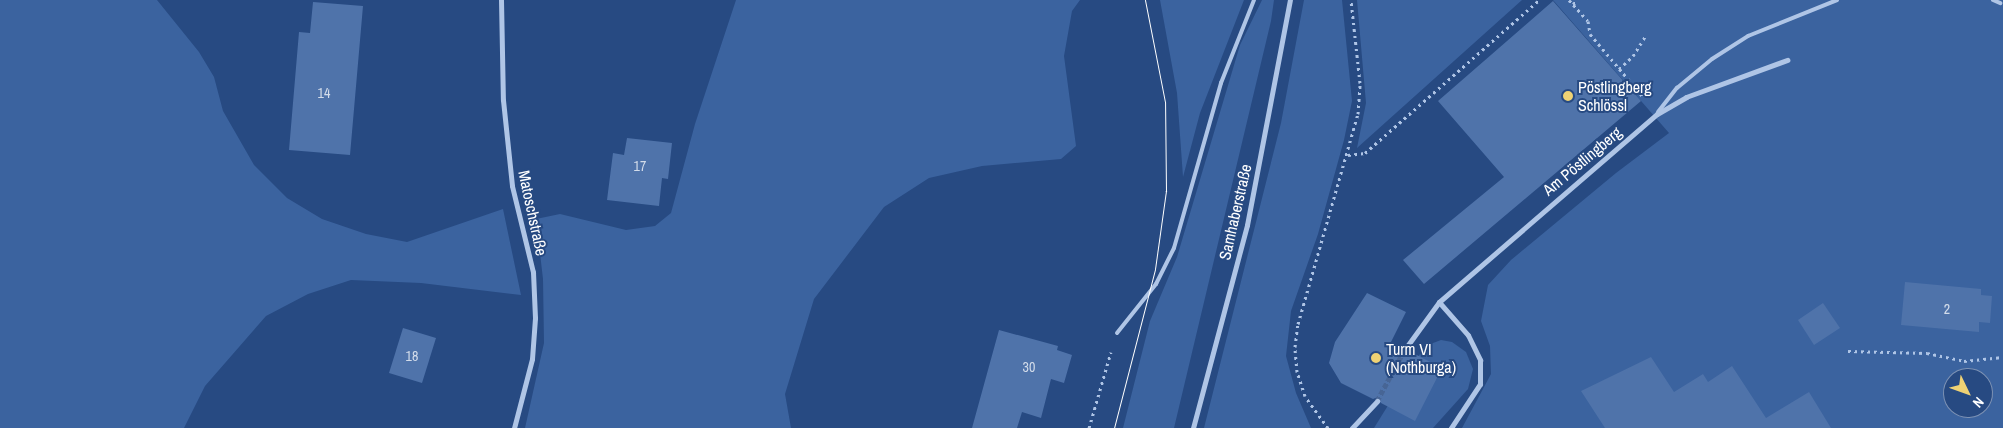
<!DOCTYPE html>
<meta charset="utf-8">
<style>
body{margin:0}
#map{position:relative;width:2003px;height:428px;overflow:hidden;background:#274a82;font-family:"Archivo Narrow",sans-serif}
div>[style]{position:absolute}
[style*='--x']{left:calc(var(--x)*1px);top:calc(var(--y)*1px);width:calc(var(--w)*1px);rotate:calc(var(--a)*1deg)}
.green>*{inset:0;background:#3b639f}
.building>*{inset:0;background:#4f73aa}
.minor-tunnel>*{height:5px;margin-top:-2.5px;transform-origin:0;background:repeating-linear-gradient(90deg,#476595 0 5px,transparent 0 7.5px)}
.path>*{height:3px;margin-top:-1.5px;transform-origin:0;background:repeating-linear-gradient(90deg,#afc5e6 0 2.5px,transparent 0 6.5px)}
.service>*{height:4px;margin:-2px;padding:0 2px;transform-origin:2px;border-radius:2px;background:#afc5e6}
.minor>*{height:5px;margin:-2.5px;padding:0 2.5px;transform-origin:2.5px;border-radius:2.5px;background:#afc5e6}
.tram>*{height:1px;margin:-0.5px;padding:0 0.5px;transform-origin:0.5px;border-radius:0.5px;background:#fff}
.dots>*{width:14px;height:14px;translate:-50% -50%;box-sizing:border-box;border:2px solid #274a82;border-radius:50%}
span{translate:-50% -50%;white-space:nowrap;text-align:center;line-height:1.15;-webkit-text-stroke:4px #274a82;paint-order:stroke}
.number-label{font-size:14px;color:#d3dcea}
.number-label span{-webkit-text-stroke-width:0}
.poi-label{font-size:16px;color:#fff}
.left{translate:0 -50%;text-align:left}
.street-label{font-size:16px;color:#fff}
.north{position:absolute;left:1943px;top:368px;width:50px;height:50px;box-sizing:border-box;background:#274a82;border:1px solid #7d92b4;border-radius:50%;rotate:132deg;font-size:14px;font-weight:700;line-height:20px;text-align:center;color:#fff}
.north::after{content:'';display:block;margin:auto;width:18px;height:22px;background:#efd274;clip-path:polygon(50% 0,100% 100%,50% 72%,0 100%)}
</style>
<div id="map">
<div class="green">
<i style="clip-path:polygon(0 0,157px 0,199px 52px,214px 77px,223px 111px,254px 165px,287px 198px,322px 219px,366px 234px,407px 242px,503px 209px,521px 295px,421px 283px,351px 280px,308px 294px,266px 316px,205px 386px,184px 428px,0 428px)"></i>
<i style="clip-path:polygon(736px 0,1080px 0,1072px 11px,1064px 56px,1076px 146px,1061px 159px,982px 166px,929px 178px,884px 207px,814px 299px,785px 394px,791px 428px,525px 428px,544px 343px,543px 279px,536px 219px,560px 214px,626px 230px,655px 226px,671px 213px,695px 124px)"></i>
<i style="clip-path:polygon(1160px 0,1244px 0,1200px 113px,1183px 177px,1177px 93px)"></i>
<i style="clip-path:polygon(1262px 0,1274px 0,1271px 21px,1174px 428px,1123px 428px,1150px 321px,1177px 257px,1240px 45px)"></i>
<i style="clip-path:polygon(1304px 0,1342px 0,1352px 101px,1344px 140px,1318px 234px,1291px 311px,1286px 356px,1296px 393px,1311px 428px,1204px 428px,1281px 123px)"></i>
<i style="clip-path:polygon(1357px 0,1522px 0,1357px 148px,1366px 103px)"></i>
<i style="clip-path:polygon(evenodd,1553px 0,2003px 0,2003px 428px,1462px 428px,1491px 374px,1490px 346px,1481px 321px,1488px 285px,1511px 260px,1616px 173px,1669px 133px,1553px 0,1953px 378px,1983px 378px,1983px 408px,1953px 408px,1953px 378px)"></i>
<i style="clip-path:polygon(1441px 340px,1452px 342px,1466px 352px,1473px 369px,1468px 389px,1433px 428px,1374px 428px,1425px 346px)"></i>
</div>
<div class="building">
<i style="clip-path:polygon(1553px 1px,1641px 101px,1424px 284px,1403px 260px,1504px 177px,1438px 101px)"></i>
<i style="clip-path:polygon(313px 2px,363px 6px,350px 155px,289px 150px,299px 32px,310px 33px)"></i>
<i style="clip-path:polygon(627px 138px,672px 143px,668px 179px,662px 178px,659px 206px,607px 200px,613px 153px,624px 155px)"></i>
<i style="clip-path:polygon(1905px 282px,1981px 289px,1981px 295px,1992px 296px,1990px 323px,1979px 322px,1979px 332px,1901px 325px)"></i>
<i style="clip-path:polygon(1367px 293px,1406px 312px,1391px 342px,1401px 347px,1403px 353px,1409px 351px,1442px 368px,1415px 421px,1381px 403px,1378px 397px,1373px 399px,1341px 383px,1329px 363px,1335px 342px)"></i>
<i style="clip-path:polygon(1823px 303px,1840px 328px,1814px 345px,1798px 320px)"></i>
<i style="clip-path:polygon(403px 328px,436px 338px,422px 383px,389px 373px)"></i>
<i style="clip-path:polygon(999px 330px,1058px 346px,1057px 350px,1072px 355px,1064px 383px,1051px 379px,1041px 418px,1022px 412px,1017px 428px,972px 428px)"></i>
<i style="clip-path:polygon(1651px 357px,1674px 392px,1703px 374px,1708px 382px,1732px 366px,1766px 418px,1809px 392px,1831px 428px,1605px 428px,1581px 391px)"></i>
</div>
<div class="minor-tunnel">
<i style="--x:1377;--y:401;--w:59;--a:-61.7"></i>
</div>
<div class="path">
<i style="--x:1569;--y:0;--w:28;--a:48"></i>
<i style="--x:1588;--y:21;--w:13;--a:81"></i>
<i style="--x:1590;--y:34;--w:84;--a:49.8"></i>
<i style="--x:1573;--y:4;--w:6;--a:-39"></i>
<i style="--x:1619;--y:69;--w:19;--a:-43"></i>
<i style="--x:1633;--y:56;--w:25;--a:-58"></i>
<i style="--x:1348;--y:155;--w:17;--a:-7"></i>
<i style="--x:1365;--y:153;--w:232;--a:-41.3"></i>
<i style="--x:1848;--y:351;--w:79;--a:1.5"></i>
<i style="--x:1927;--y:353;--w:38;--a:12"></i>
<i style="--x:1964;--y:361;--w:39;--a:-6"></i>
<i style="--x:1089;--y:428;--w:79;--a:-73.9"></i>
<i style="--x:1328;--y:428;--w:39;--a:-126"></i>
<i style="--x:1305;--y:396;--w:25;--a:-108"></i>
<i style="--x:1297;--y:372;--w:25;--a:-95"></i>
<i style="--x:1295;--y:347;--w:23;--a:-83"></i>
<i style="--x:1298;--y:324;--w:218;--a:-74.1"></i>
<i style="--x:1358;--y:114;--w:31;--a:-86"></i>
<i style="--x:1360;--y:83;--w:83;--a:-96.2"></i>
</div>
<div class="service">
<i style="--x:1993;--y:0;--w:8;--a:23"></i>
<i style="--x:1658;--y:112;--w:31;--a:-52"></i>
<i style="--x:1677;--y:88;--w:45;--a:-39.6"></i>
<i style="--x:1712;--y:59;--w:43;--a:-32.6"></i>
<i style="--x:1748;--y:36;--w:96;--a:-22"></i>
<i style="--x:1117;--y:333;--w:63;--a:-51.5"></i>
<i style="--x:1156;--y:284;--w:40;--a:-63.4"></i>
<i style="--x:1174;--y:248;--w:172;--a:-74.1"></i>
<i style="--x:1221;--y:83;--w:89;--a:-68.3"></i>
</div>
<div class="minor">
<i style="--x:501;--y:0;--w:100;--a:88.9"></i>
<i style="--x:503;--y:100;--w:86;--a:84"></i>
<i style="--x:512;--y:186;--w:89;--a:76.3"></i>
<i style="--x:533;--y:272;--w:46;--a:87.5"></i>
<i style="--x:535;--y:318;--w:41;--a:94.2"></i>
<i style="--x:532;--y:359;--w:71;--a:104.6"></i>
<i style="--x:1439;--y:302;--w:44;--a:48.7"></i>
<i style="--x:1468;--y:335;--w:28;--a:64"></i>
<i style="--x:1480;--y:360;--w:24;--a:90"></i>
<i style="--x:1480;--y:384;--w:53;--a:123.4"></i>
<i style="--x:1405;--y:349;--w:58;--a:-54.1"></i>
<i style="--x:1439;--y:302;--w:288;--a:-40.8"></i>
<i style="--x:1657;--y:114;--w:34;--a:-30"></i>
<i style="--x:1686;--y:97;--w:108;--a:-20.1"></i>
<i style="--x:1193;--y:428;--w:210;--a:-75.1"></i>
<i style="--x:1247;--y:225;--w:229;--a:-79.2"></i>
<i style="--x:1352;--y:428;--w:37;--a:-47"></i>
</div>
<div class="tram">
<i style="--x:1114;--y:428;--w:164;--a:-75.5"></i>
<i style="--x:1155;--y:269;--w:79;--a:-82"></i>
<i style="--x:1166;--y:191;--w:89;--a:-90.6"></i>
<i style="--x:1165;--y:102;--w:104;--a:-101.1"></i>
</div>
<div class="dots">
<i style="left:1568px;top:96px;background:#efd274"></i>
<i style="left:1376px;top:358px;background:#efd274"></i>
</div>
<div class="number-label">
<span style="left:324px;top:93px">14</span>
<span style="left:640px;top:166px">17</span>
<span style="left:1947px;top:309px">2</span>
<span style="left:412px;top:356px">18</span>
<span style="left:1029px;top:367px">30</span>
</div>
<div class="poi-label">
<span class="left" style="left:1578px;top:96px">Pöstlingberg<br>Schlössl</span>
<span class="left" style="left:1386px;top:358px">Turm VI<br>(Nothburga)</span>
</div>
<div class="street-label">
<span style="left:1582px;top:161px;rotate:-40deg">Am Pöstlingberg</span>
<span style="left:1235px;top:212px;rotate:-77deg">Samhaberstraße</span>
<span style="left:533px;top:213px;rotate:78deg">Matoschstraße</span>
</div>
<div class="north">N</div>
</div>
